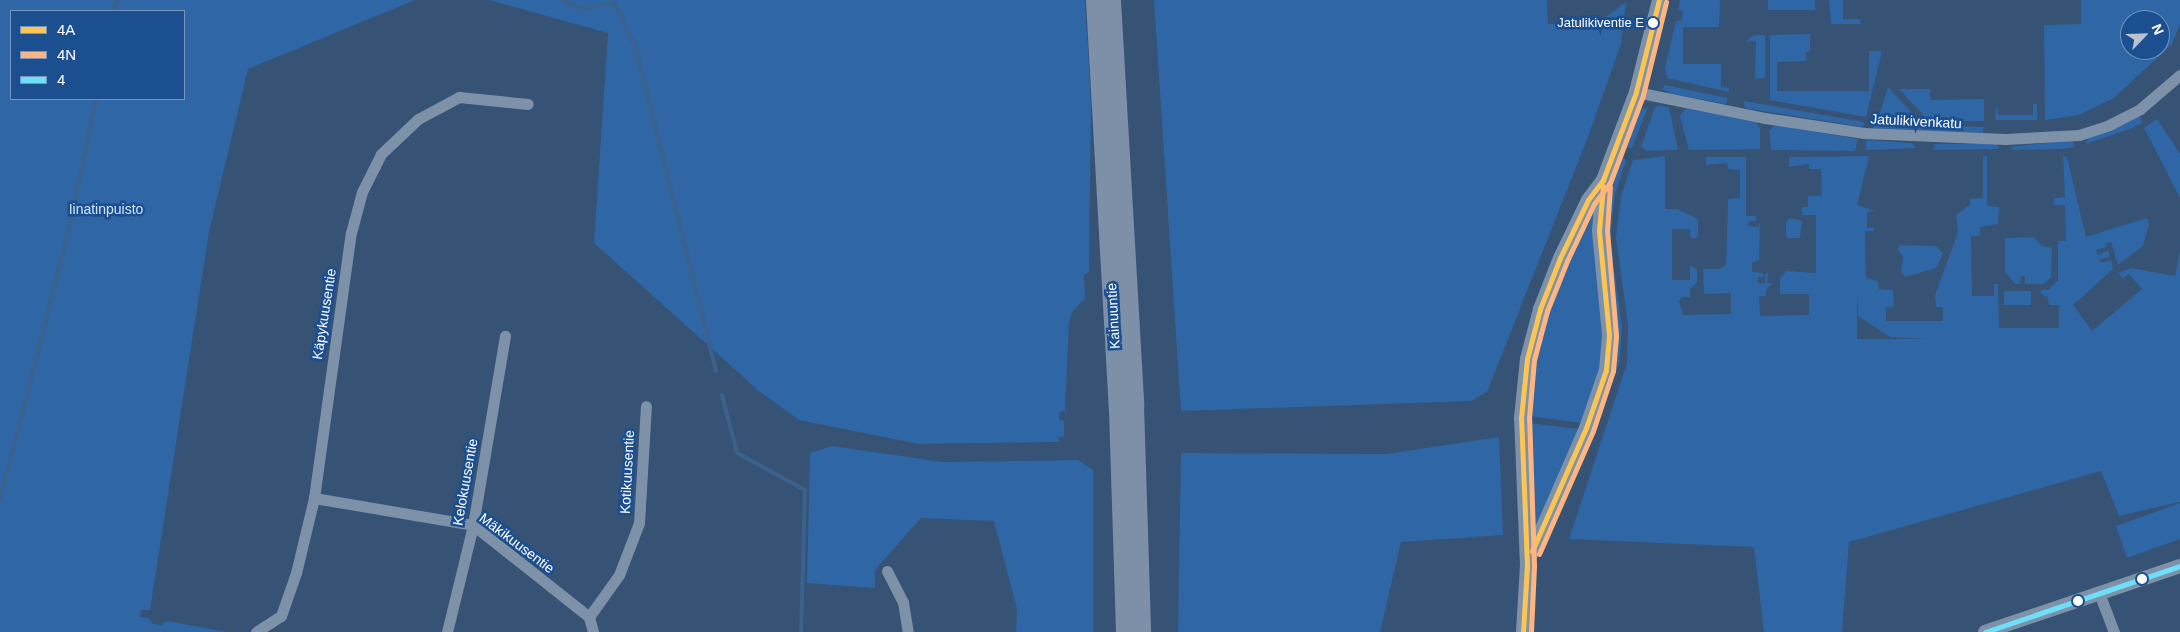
<!DOCTYPE html>
<meta charset="utf-8">
<style>
body{margin:0}
#map{position:relative;width:2180px;height:632px;overflow:hidden;background:#365274;font-family:Arial,sans-serif}
div>[style]{position:absolute}
[style*='--x']{left:calc(var(--x)*1px);top:calc(var(--y)*1px);width:calc(var(--w)*1px);rotate:calc(var(--a)*1deg)}
.green>*{inset:0;background:#2f66a5}
.stream>*{height:4px;margin:-2px;padding:0 2px;transform-origin:2px;border-radius:2px;background:#3b618d}
.minor>*{height:11px;margin:-5.5px;padding:0 5.5px;transform-origin:5.5px;border-radius:5.5px;background:#7d92a8}
.tertiary>*{height:14px;margin:-7px;padding:0 7px;transform-origin:7px;border-radius:7px;background:#7d92a8}
.trunk>*{height:19px;margin:-9.5px;padding:0 9.5px;transform-origin:9.5px;border-radius:9.5px;background:#7e90a7}
.bus-1>*{height:5px;margin:-2.5px;padding:0 2.5px;transform-origin:2.5px;border-radius:2.5px;background:#fcc553}
.bus-2>*{height:5px;margin:-2.5px;padding:0 2.5px;transform-origin:2.5px;border-radius:2.5px;background:#ffb580}
.bus-3>*{height:5px;margin:-2.5px;padding:0 2.5px;transform-origin:2.5px;border-radius:2.5px;background:#6ddff8}
.dots>*{width:14px;height:14px;translate:-50% -50%;box-sizing:border-box;border:2px solid #1b4f8f;border-radius:50%}
span{translate:-50% -50%;white-space:nowrap;text-align:center;line-height:1.15;-webkit-text-stroke:5px #1b4f8f;paint-order:stroke}
.bus-label{font-size:13px;color:#fff}
.right{translate:-100% -50%;text-align:right}
.street-label{font-size:14px;color:#fff}
.park-label{font-size:14px;color:#cfe3fa}
.legend{position:absolute;left:10px;top:10px;width:175px;height:90px;box-sizing:border-box;background:#1b4f8f;border:1px solid #7695bc;margin:0;padding:6px 9px;list-style:none;font-size:15px;color:#fff}
.legend li{display:flex;align-items:center;gap:10px;height:25px}
.legend b{width:25px;border:1px solid #7695bc}
.north{position:absolute;left:2120px;top:10px;width:50px;height:50px;box-sizing:border-box;background:#1b4f8f;border:1px solid #7695bc;border-radius:50%;rotate:66deg;font-size:14px;font-weight:700;line-height:20px;text-align:center;color:#fff}
.north::after{content:'';display:block;margin:auto;width:18px;height:22px;background:#b9c2ce;clip-path:polygon(50% 0,100% 100%,50% 72%,0 100%)}
</style>
<div id="map">
<div class="green">
<i style="clip-path:polygon(evenodd,0 0,415px 0,248px 69px,209px 232px,150px 610px,141px 610px,140px 617px,149px 618px,153px 624px,162px 625px,166px 621px,227px 632px,0 632px,0 0,11px 11px,184px 11px,184px 99px,11px 99px,11px 11px)"></i>
<i style="clip-path:polygon(489px 0,1085px 0,1091px 103px,1089px 272px,1084px 275px,1085px 298px,1072px 312px,1069px 322px,1065px 411px,1060px 411px,1059px 419px,1064px 421px,1064px 437px,1058px 437px,1059px 442px,919px 444px,799px 420px,759px 391px,594px 243px,608px 33px)"></i>
<i style="clip-path:polygon(1154px 0,1547px 0,1548px 24px,1596px 24px,1626px 2px,1621px 44px,1588px 137px,1487px 392px,1471px 401px,1181px 411px)"></i>
<i style="clip-path:polygon(1680px 0,1720px 0,1719px 27px,1683px 27px,1683px 64px,1721px 64px,1721px 87px,1729px 88px,1729px 92px,1667px 78px,1665px 67px,1676px 21px,1681px 21px,1683px 11px,1678px 10px)"></i>
<i style="clip-path:polygon(1768px 0,1815px 0,1815px 10px,1768px 10px)"></i>
<i style="clip-path:polygon(1829px 0,1843px 0,1843px 19px,1859px 19px,1861px 24px,1831px 24px)"></i>
<i style="clip-path:polygon(evenodd,2081px 0,2180px 0,2180px 24px,2172px 44px,2114px 98px,2079px 115px,2045px 120px,2044px 25px,2081px 24px,2081px 0,2130px 20px,2160px 20px,2160px 50px,2130px 50px,2130px 20px)"></i>
<i style="clip-path:polygon(1810px 34px,1810px 51px,1806px 52px,1806px 61px,1777px 62px,1777px 91px,1869px 91px,1869px 51px,1882px 51px,1866px 117px,1770px 100px,1770px 35px)"></i>
<i style="clip-path:polygon(1754px 35px,1765px 35px,1765px 78px,1755px 79px,1756px 41px,1746px 41px)"></i>
<i style="clip-path:polygon(1665px 85px,1727px 98px,1727px 101px,1726px 104px,1672px 94px,1662px 89px)"></i>
<i style="clip-path:polygon(1888px 87px,1915px 116px,1914px 119px,1879px 116px)"></i>
<i style="clip-path:polygon(1899px 89px,1930px 89px,1930px 100px,1984px 99px,1984px 121px,1929px 121px)"></i>
<i style="clip-path:polygon(1744px 101px,1864px 122px,1863px 127px,1745px 108px)"></i>
<i style="clip-path:polygon(1997px 104px,1998px 115px,2033px 115px,2033px 104px,2037px 104px,2037px 120px,1995px 120px)"></i>
<i style="clip-path:polygon(1659px 105px,1669px 108px,1678px 150px,1647px 151px,1641px 147px,1655px 107px)"></i>
<i style="clip-path:polygon(1648px 107px,1632px 148px,1628px 148px,1626px 146px,1636px 117px,1642px 109px)"></i>
<i style="clip-path:polygon(1686px 108px,1756px 122px,1760px 129px,1760px 149px,1689px 150px,1680px 116px)"></i>
<i style="clip-path:polygon(2140px 116px,2142px 123px,2132px 128px,2086px 144px,2088px 137px)"></i>
<i style="clip-path:polygon(2157px 119px,2180px 154px,2180px 198px,2144px 128px)"></i>
<i style="clip-path:polygon(1873px 123px,1984px 127px,1983px 133px,1883px 129px,1873px 128px)"></i>
<i style="clip-path:polygon(1775px 125px,1858px 139px,1855px 151px,1771px 150px,1769px 131px)"></i>
<i style="clip-path:polygon(1866px 140px,1912px 143px,1916px 148px,1866px 150px)"></i>
<i style="clip-path:polygon(2073px 140px,2074px 147px,2062px 149px,2012px 150px,2010px 147px)"></i>
<i style="clip-path:polygon(1935px 144px,1997px 144px,1999px 149px,1933px 150px)"></i>
<i style="clip-path:polygon(1623px 156px,1626px 161px,1615px 194px,1610px 239px,1622px 327px,1620px 361px,1596px 426px,1590px 424px,1601px 397px,1607px 204px)"></i>
<i style="clip-path:polygon(evenodd,1665px 156px,1665px 209px,1677px 209px,1698px 219px,1698px 236px,1696px 238px,1690px 238px,1690px 229px,1672px 229px,1672px 280px,1690px 280px,1690px 265px,1697px 270px,1697px 282px,1690px 289px,1690px 297px,1682px 297px,1679px 301px,1683px 315px,1731px 314px,1731px 293px,1704px 294px,1703px 269px,1720px 269px,1726px 264px,1728px 199px,1740px 198px,1740px 170px,1728px 169px,1727px 163px,1706px 165px,1706px 157px,1746px 157px,1746px 216px,1756px 216px,1756px 221px,1749px 221px,1748px 226px,1758px 227px,1760px 223px,1759px 260px,1752px 263px,1752px 272px,1763px 273px,1763px 277px,1758px 277px,1758px 283px,1765px 283px,1765px 273px,1768px 273px,1767px 283px,1772px 283px,1766px 290px,1766px 296px,1759px 296px,1760px 316px,1809px 315px,1809px 294px,1780px 294px,1780px 278px,1786px 271px,1816px 273px,1816px 215px,1802px 215px,1802px 207px,1808px 207px,1808px 196px,1822px 196px,1821px 169px,1809px 169px,1809px 164px,1789px 167px,1789px 157px,1869px 156px,1857px 205px,1875px 211px,1867px 212px,1867px 228px,1874px 228px,1874px 231px,1865px 231px,1866px 278px,1878px 281px,1879px 289px,1893px 290px,1894px 307px,1886px 307px,1886px 321px,1943px 321px,1943px 307px,1936px 307px,1935px 295px,1958px 232px,1956px 215px,1970px 205px,1970px 199px,1983px 198px,1983px 156px,1987px 156px,1987px 206px,1999px 207px,1998px 224px,1980px 227px,1980px 236px,1971px 236px,1972px 296px,1994px 296px,1994px 284px,1998px 284px,1999px 328px,2059px 328px,2059px 305px,2049px 305px,2048px 297px,2041px 294px,2041px 290px,2048px 290px,2058px 280px,2058px 241px,2066px 241px,2065px 205px,2054px 205px,2054px 198px,2065px 197px,2063px 156px,2067px 157px,2086px 237px,2147px 218px,2149px 224px,2143px 246px,2118px 265px,2111px 242px,2106px 243px,2107px 247px,2096px 250px,2098px 255px,2108px 250px,2110px 257px,2100px 259px,2101px 263px,2111px 260px,2113px 269px,2073px 305px,2092px 331px,2142px 289px,2129px 274px,2123px 279px,2118px 273px,2131px 268px,2175px 276px,2180px 251px,2180px 502px,2119px 516px,2101px 471px,1849px 542px,1842px 632px,1764px 632px,1754px 547px,1569px 539px,1627px 363px,1628px 325px,1616px 238px,1621px 196px,1633px 160px,1665px 156px,1857px 292px,1858px 316px,1890px 337px,1926px 339px,1857px 339px,1857px 292px)"></i>
<i style="clip-path:polygon(1596px 200px,1604px 354px,1583px 423px,1527px 416px,1532px 360px,1545px 310px,1564px 261px)"></i>
<i style="clip-path:polygon(1790px 218px,1802px 221px,1800px 238px,1786px 238px,1786px 222px)"></i>
<i style="clip-path:polygon(2034px 237px,2042px 246px,2052px 248px,2051px 278px,2043px 284px,2025px 284px,2025px 276px,2021px 276px,2020px 284px,2015px 284px,2005px 272px,2005px 238px)"></i>
<i style="clip-path:polygon(1899px 245px,1936px 246px,1943px 253px,1936px 268px,1905px 277px,1901px 272px,1903px 257px,1898px 250px)"></i>
<i style="clip-path:polygon(2004px 291px,2031px 291px,2031px 305px,2004px 305px)"></i>
<i style="clip-path:polygon(1528px 423px,1580px 429px,1530px 547px)"></i>
<i style="clip-path:polygon(1499px 437px,1503px 535px,1401px 542px,1380px 632px,1178px 632px,1181px 453px,1387px 454px)"></i>
<i style="clip-path:polygon(832px 446px,943px 462px,1078px 460px,1093px 470px,1093px 632px,1016px 632px,1017px 609px,994px 521px,921px 518px,875px 570px,875px 588px,807px 583px,810px 453px)"></i>
<i style="clip-path:polygon(2180px 503px,2180px 539px,2127px 558px,2116px 526px)"></i>
</div>
<div class="stream">
<i style="--x:564;--y:0;--w:18;--a:29"></i>
<i style="--x:580;--y:9;--w:35;--a:-10"></i>
<i style="--x:614;--y:3;--w:48;--a:64"></i>
<i style="--x:635;--y:46;--w:335;--a:76"></i>
<i style="--x:114;--y:11;--w:11;--a:-75"></i>
<i style="--x:722;--y:395;--w:60;--a:75.5"></i>
<i style="--x:737;--y:453;--w:77;--a:28.6"></i>
<i style="--x:805;--y:490;--w:142;--a:91.6"></i>
<i style="--x:0;--y:499;--w:278;--a:-75.6"></i>
<i style="--x:69;--y:230;--w:134;--a:-78.4"></i>
</div>
<div class="minor">
<i style="--x:1636;--y:92;--w:132;--a:11.4"></i>
<i style="--x:1765;--y:118;--w:100;--a:8.6"></i>
<i style="--x:1864;--y:133;--w:141;--a:2.4"></i>
<i style="--x:2005;--y:139;--w:74;--a:-3.1"></i>
<i style="--x:2079;--y:135;--w:32;--a:-18"></i>
<i style="--x:2109;--y:125;--w:35;--a:-27"></i>
<i style="--x:2140;--y:109;--w:52;--a:-40.4"></i>
<i style="--x:314;--y:498;--w:161;--a:9.6"></i>
<i style="--x:473;--y:525;--w:148;--a:38.4"></i>
<i style="--x:589;--y:617;--w:16;--a:75"></i>
<i style="--x:887;--y:571;--w:35;--a:63"></i>
<i style="--x:903;--y:602;--w:30;--a:81"></i>
<i style="--x:2099;--y:593;--w:42;--a:69"></i>
<i style="--x:589;--y:617;--w:52;--a:-54.5"></i>
<i style="--x:619;--y:575;--w:56;--a:-69"></i>
<i style="--x:639;--y:523;--w:117;--a:-86.6"></i>
<i style="--x:256;--y:632;--w:30;--a:-33"></i>
<i style="--x:281;--y:616;--w:46;--a:-70.8"></i>
<i style="--x:296;--y:573;--w:77;--a:-76.5"></i>
<i style="--x:314;--y:498;--w:268;--a:-82.1"></i>
<i style="--x:351;--y:233;--w:42;--a:-75"></i>
<i style="--x:362;--y:192;--w:42;--a:-63.4"></i>
<i style="--x:381;--y:154;--w:51;--a:-43.4"></i>
<i style="--x:418;--y:119;--w:47;--a:-28.2"></i>
<i style="--x:459;--y:97;--w:69;--a:5.8"></i>
<i style="--x:447;--y:632;--w:110;--a:-76.3"></i>
<i style="--x:473;--y:525;--w:192;--a:-80.4"></i>
</div>
<div class="tertiary">
<i style="--x:1528;--y:561;--w:145;--a:-66.4"></i>
<i style="--x:1586;--y:428;--w:61;--a:-71"></i>
<i style="--x:1606;--y:370;--w:35;--a:-85"></i>
<i style="--x:1609;--y:335;--w:104;--a:-95.5"></i>
<i style="--x:1599;--y:231;--w:51;--a:-85.5"></i>
<i style="--x:1523;--y:632;--w:67;--a:-86.6"></i>
<i style="--x:1527;--y:565;--w:147;--a:-92.3"></i>
<i style="--x:1521;--y:418;--w:59;--a:-84.2"></i>
<i style="--x:1527;--y:359;--w:52;--a:-75.4"></i>
<i style="--x:1540;--y:309;--w:55;--a:-68.6"></i>
<i style="--x:1560;--y:258;--w:64;--a:-64.2"></i>
<i style="--x:1588;--y:200;--w:25;--a:-53"></i>
<i style="--x:1603;--y:180;--w:94;--a:-69.4"></i>
<i style="--x:1636;--y:92;--w:95;--a:-76"></i>
<i style="--x:1985;--y:632;--w:206;--a:-18.7"></i>
</div>
<div class="trunk">
<i style="--x:1095;--y:0;--w:410;--a:86.8"></i>
<i style="--x:1118;--y:409;--w:223;--a:88.2"></i>
<i style="--x:1111;--y:0;--w:406;--a:86.7"></i>
<i style="--x:1134;--y:405;--w:227;--a:88.2"></i>
</div>
<div class="bus-1">
<i style="--x:1532;--y:551;--w:134;--a:-66.3"></i>
<i style="--x:1586;--y:428;--w:61;--a:-71"></i>
<i style="--x:1606;--y:370;--w:35;--a:-85"></i>
<i style="--x:1609;--y:335;--w:104;--a:-95.5"></i>
<i style="--x:1599;--y:231;--w:45;--a:-84.9"></i>
<i style="--x:1523;--y:632;--w:67;--a:-86.6"></i>
<i style="--x:1527;--y:565;--w:147;--a:-92.3"></i>
<i style="--x:1521;--y:418;--w:59;--a:-84.2"></i>
<i style="--x:1527;--y:359;--w:52;--a:-75.4"></i>
<i style="--x:1540;--y:309;--w:55;--a:-68.6"></i>
<i style="--x:1560;--y:258;--w:64;--a:-64.2"></i>
<i style="--x:1588;--y:200;--w:25;--a:-53"></i>
<i style="--x:1603;--y:180;--w:94;--a:-69.4"></i>
<i style="--x:1636;--y:92;--w:95;--a:-76"></i>
</div>
<div class="bus-2">
<i style="--x:1539;--y:554;--w:134;--a:-66.3"></i>
<i style="--x:1593;--y:431;--w:63;--a:-71.6"></i>
<i style="--x:1613;--y:371;--w:36;--a:-85"></i>
<i style="--x:1616;--y:335;--w:104;--a:-94.9"></i>
<i style="--x:1607;--y:231;--w:44;--a:-86.1"></i>
<i style="--x:1531;--y:632;--w:67;--a:-87.4"></i>
<i style="--x:1534;--y:565;--w:147;--a:-91.9"></i>
<i style="--x:1529;--y:418;--w:58;--a:-85.1"></i>
<i style="--x:1534;--y:360;--w:51;--a:-75.1"></i>
<i style="--x:1547;--y:311;--w:54;--a:-68.2"></i>
<i style="--x:1567;--y:261;--w:63;--a:-64.7"></i>
<i style="--x:1594;--y:204;--w:26;--a:-53"></i>
<i style="--x:1610;--y:183;--w:94;--a:-69.4"></i>
<i style="--x:1643;--y:95;--w:96;--a:-76.1"></i>
</div>
<div class="bus-3">
<i style="--x:1985;--y:632;--w:206;--a:-18.7"></i>
</div>
<div class="dots">
<i style="left:1653px;top:23px;background:#fff"></i>
<i style="left:2142px;top:579px;background:#fff"></i>
<i style="left:2078px;top:601px;background:#fff"></i>
</div>
<div class="bus-label">
<span class="right" style="left:1644px;top:23px">Jatulikiventie E</span>
</div>
<div class="street-label">
<span style="left:1916px;top:121px;rotate:3deg">Jatulikivenkatu</span>
<span style="left:324px;top:314px;rotate:-81deg">Käpykuusentie</span>
<span style="left:1113px;top:316px;rotate:-93deg">Kainuuntie</span>
<span style="left:627px;top:472px;rotate:-87deg">Kotikuusentie</span>
<span style="left:465px;top:482px;rotate:-80deg">Kelokuusentie</span>
<span style="left:517px;top:543px;rotate:37deg">Mäkikuusentie</span>
</div>
<div class="park-label">
<span style="left:106px;top:209px">Iinatinpuisto</span>
</div>
<ul class="legend">
<li><b style="height:6px;background:#fcc553"></b>4A</li>
<li><b style="height:6px;background:#ffb580"></b>4N</li>
<li><b style="height:6px;background:#6ddff8"></b>4</li>
</ul>
<div class="north">N</div>
</div>
